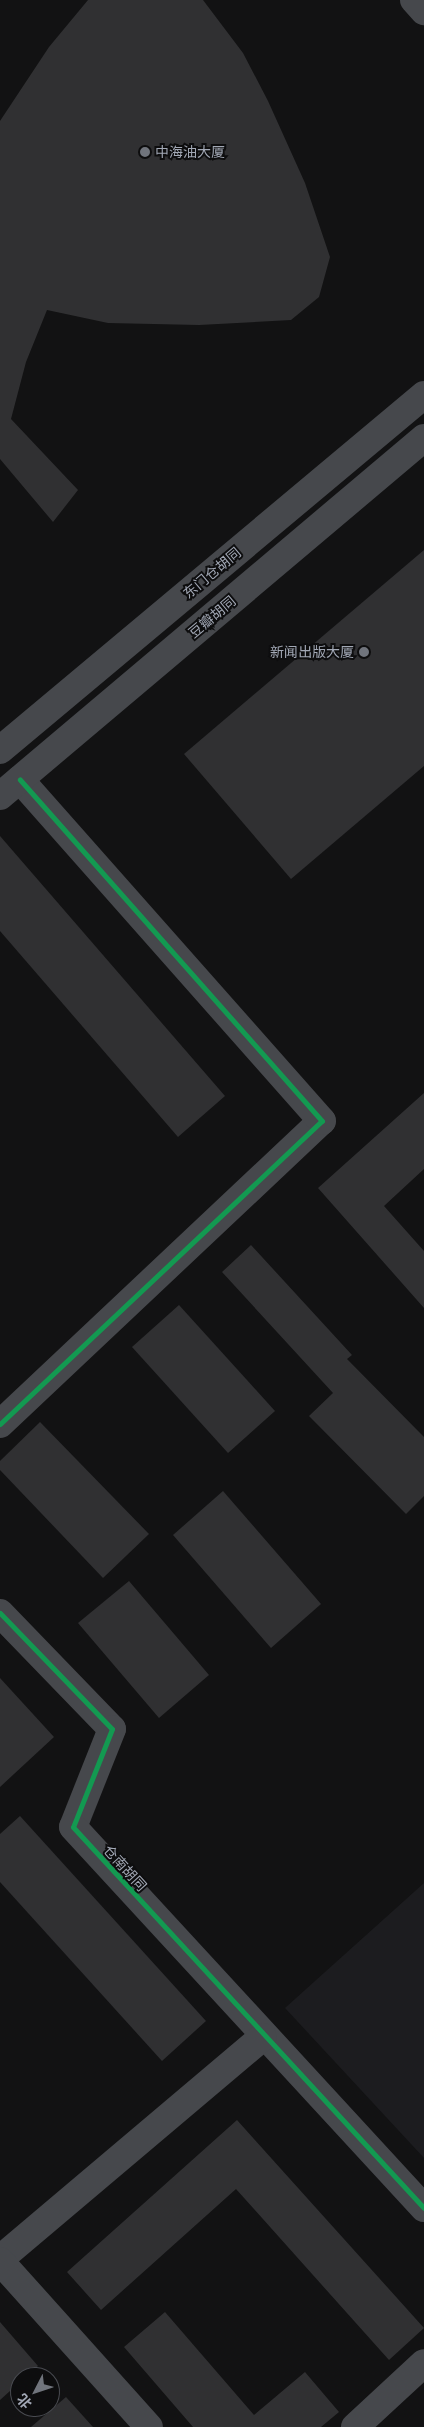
<!DOCTYPE html>
<meta charset="utf-8">
<style>
body{margin:0}
#map{position:relative;width:424px;height:2427px;overflow:hidden;background:#121213;font-family:"DejaVu Sans","Noto Sans SC",sans-serif}
div>[style]{position:absolute}
[style*='--x']{left:calc(var(--x)*1px);top:calc(var(--y)*1px);width:calc(var(--w)*1px);rotate:calc(var(--a)*1deg)}
.built>*{inset:0;background:#1c1c1f}
.building>*{inset:0;background:#303032}
.minor>*{height:28px;margin:-14px;padding:0 14px;transform-origin:14px;border-radius:14px;background:#46484c}
.tertiary>*{height:28px;margin:-14px;padding:0 14px;transform-origin:14px;border-radius:14px;background:#46484c}
.cycleway>*{height:5px;margin:-2.5px;padding:0 2.5px;transform-origin:2.5px;border-radius:2.5px;background:#139951}
.dots>*{width:14px;height:14px;translate:-50% -50%;box-sizing:border-box;border:2px solid #0d0d0e;border-radius:50%}
span{translate:-50% -50%;white-space:nowrap;text-align:center;line-height:1.15;-webkit-text-stroke:4px #0d0d0e;paint-order:stroke}
.poi-label{font-size:14px;color:#a2a8b5}
.left{translate:0 -50%;text-align:left}
.right{translate:-100% -50%;text-align:right}
.street-label{font-size:14px;color:#a2a8b5}
.north{position:absolute;left:10px;top:2367px;width:50px;height:50px;box-sizing:border-box;background:#0d0d0e;border:1px solid #494b51;border-radius:50%;rotate:229deg;font-size:14px;font-weight:700;line-height:20px;text-align:center;color:#a2a8b5}
.north::after{content:'';display:block;margin:auto;width:18px;height:22px;background:#70747c;clip-path:polygon(50% 0,100% 100%,50% 72%,0 100%)}
</style>
<div id="map">
<div class="built">
<i style="clip-path:polygon(424px 1883px,424px 2158px,285px 2008px)"></i>
</div>
<div class="building">
<i style="clip-path:polygon(88px 0,203px 0,243px 53px,268px 101px,305px 183px,330px 257px,319px 297px,291px 320px,199px 325px,108px 323px,47px 310px,26px 362px,11px 419px,78px 490px,53px 522px,0 459px,0 121px,49px 47px)"></i>
<i style="clip-path:polygon(424px 550px,424px 766px,291px 879px,184px 754px)"></i>
<i style="clip-path:polygon(0 836px,225px 1096px,178px 1137px,0 931px)"></i>
<i style="clip-path:polygon(424px 1093px,424px 1169px,384px 1206px,424px 1251px,424px 1308px,318px 1188px)"></i>
<i style="clip-path:polygon(251px 1245px,352px 1355px,347px 1359px,424px 1437px,424px 1496px,406px 1514px,309px 1416px,333px 1393px,222px 1272px)"></i>
<i style="clip-path:polygon(179px 1305px,275px 1411px,228px 1453px,132px 1347px)"></i>
<i style="clip-path:polygon(40px 1422px,149px 1534px,103px 1578px,0 1470px,0 1461px)"></i>
<i style="clip-path:polygon(223px 1491px,321px 1604px,271px 1648px,173px 1535px)"></i>
<i style="clip-path:polygon(129px 1581px,209px 1675px,159px 1718px,78px 1623px)"></i>
<i style="clip-path:polygon(0 1678px,54px 1737px,0 1787px)"></i>
<i style="clip-path:polygon(20px 1816px,206px 2021px,162px 2061px,0 1882px,0 1834px)"></i>
<i style="clip-path:polygon(237px 2120px,424px 2328px,389px 2360px,236px 2189px,101px 2310px,67px 2272px)"></i>
<i style="clip-path:polygon(165px 2312px,254px 2415px,305px 2372px,339px 2412px,321px 2427px,193px 2427px,124px 2347px)"></i>
<i style="clip-path:polygon(0 2322px,38px 2366px,26px 2377px,20px 2377px,20px 2382px,0 2400px)"></i>
<i style="clip-path:polygon(66px 2397px,93px 2427px,31px 2427px)"></i>
</div>
<div class="minor">
<i style="--x:0;--y:1424;--w:442;--a:-43.3"></i>
<i style="--x:322;--y:1121;--w:456;--a:-131.5"></i>
<i style="--x:0;--y:1613;--w:161;--a:46"></i>
<i style="--x:112;--y:1729;--w:105;--a:111.7"></i>
<i style="--x:73;--y:1827;--w:518;--a:47.35"></i>
<i style="--x:0;--y:2259;--w:344;--a:-40.2"></i>
<i style="--x:0;--y:2261;--w:223;--a:48.1"></i>
<i style="--x:355;--y:2427;--w:94;--a:-42.8"></i>
</div>
<div class="tertiary">
<i style="--x:414;--y:0;--w:15;--a:48"></i>
<i style="--x:0;--y:750;--w:553;--a:-39.94"></i>
<i style="--x:0;--y:796;--w:555;--a:-40.18"></i>
</div>
<div class="cycleway">
<i style="--x:0;--y:1424;--w:442;--a:-43.3"></i>
<i style="--x:322;--y:1121;--w:456;--a:-131.5"></i>
<i style="--x:0;--y:1613;--w:161;--a:46"></i>
<i style="--x:112;--y:1729;--w:105;--a:111.7"></i>
<i style="--x:73;--y:1827;--w:518;--a:47.35"></i>
</div>
<div class="dots">
<i style="left:145px;top:152px;background:#70747c"></i>
<i style="left:364px;top:652px;background:#70747c"></i>
</div>
<div class="poi-label">
<span class="left" style="left:155px;top:152px">中海油大厦</span>
<span class="right" style="left:354px;top:652px">新闻出版大厦</span>
</div>
<div class="street-label">
<span style="left:212px;top:573px;rotate:-40deg">东门仓胡同</span>
<span style="left:212px;top:617px;rotate:-40deg">豆瓣胡同</span>
<span style="left:125px;top:1868px;rotate:48deg">仓南胡同</span>
</div>
<div class="north">北</div>
</div>
